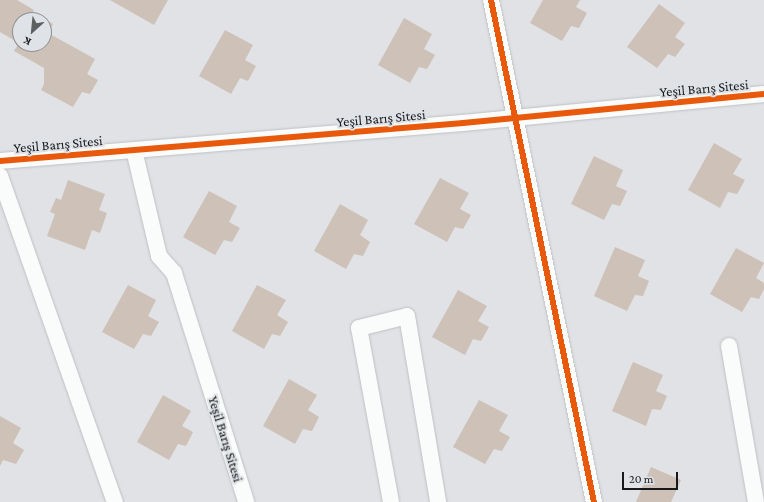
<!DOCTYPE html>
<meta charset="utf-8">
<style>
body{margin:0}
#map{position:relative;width:764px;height:502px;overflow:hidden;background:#e0e2e5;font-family:"Crimson Pro",serif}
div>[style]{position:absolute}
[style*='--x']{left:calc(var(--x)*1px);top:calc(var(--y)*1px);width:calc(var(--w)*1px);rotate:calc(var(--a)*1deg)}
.building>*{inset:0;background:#cdc1b8}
.roads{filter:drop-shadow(0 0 1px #bfc0c3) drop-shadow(0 0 1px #bfc0c3)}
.street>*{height:16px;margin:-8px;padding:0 8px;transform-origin:8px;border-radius:8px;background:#fafbfb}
.cycleway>*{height:6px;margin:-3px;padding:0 3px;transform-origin:3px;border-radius:3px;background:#e8590c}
span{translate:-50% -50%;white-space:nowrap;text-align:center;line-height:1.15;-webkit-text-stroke:4px #dfe2e6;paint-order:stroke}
.street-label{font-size:14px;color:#17181a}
.north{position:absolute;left:12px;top:12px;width:40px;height:40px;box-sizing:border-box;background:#dfe2e6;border:1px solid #8f9194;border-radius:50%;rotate:207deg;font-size:11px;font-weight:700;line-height:16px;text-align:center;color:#17181a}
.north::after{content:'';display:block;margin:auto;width:14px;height:18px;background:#5d5f61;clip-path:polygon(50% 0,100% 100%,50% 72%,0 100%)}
.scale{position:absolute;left:622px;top:472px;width:56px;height:18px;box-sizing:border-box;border:2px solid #17181a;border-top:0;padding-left:5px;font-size:12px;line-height:14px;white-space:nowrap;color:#17181a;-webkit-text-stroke:3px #dfe2e6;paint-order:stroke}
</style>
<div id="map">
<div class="building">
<i style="clip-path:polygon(evenodd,0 0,17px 0,34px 10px,33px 12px,53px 24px,48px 33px,95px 59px,87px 74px,98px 80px,90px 94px,82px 92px,73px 107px,41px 90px,44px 84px,44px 68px,14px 51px,19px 43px,0 32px,0 0,20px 20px,44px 20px,44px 44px,20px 44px,20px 20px)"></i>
<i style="clip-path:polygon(110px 0,168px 0,154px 25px)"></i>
<i style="clip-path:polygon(543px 0,580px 0,576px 7px,587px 13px,579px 28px,571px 26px,562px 41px,530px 23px)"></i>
<i style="clip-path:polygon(659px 4px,685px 23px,675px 37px,685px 44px,675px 57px,668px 54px,657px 68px,627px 47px)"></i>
<i style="clip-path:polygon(404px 18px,432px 34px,424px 49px,435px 55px,427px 69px,419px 67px,410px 83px,378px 65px)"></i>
<i style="clip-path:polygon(225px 30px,253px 45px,245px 60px,256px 66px,248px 81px,240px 78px,231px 94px,199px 76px)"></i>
<i style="clip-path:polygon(714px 143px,742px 159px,733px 174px,745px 180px,737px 194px,728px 192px,720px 208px,688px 190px)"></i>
<i style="clip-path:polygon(594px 156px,623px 170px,616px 186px,627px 191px,620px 206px,612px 204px,604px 220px,571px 204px)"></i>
<i style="clip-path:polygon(440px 178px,469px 193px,460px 209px,471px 215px,463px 229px,455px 227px,447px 242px,414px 224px)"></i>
<i style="clip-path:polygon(68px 180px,105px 194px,99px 210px,107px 213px,100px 233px,92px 230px,85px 250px,47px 236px,55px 214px,50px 212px,56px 198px,61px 200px)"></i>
<i style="clip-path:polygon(209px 191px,237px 206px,229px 222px,240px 228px,232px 242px,224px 240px,215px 255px,183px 237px)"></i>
<i style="clip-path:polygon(340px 204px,368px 220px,360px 235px,370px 242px,363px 256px,354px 254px,346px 269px,314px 251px)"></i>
<i style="clip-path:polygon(615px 247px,645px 260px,638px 276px,649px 281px,643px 296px,635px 295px,627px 311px,594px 296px)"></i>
<i style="clip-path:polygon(736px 248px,764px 263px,756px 278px,764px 283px,764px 289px,759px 299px,751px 297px,742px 312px,710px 294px)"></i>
<i style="clip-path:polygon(128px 285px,156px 300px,148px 316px,159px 322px,151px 336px,143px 334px,134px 349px,102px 332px)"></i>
<i style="clip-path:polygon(257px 285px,286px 300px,277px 315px,288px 322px,280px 336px,272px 334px,264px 349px,232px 331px)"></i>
<i style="clip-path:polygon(458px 290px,487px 306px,478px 321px,489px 327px,481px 341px,473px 339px,465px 355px,432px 337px)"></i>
<i style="clip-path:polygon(633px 362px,663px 375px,656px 391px,667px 396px,661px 410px,652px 409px,646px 426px,612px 411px)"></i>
<i style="clip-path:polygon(289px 379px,317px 395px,308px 410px,319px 417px,312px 431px,303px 429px,295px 444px,263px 426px)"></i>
<i style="clip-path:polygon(163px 395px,191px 411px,182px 426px,193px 432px,186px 446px,178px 444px,169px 460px,137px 442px)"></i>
<i style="clip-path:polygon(479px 400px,508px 415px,499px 431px,510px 437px,502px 451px,494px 449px,485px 464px,453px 447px)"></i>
<i style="clip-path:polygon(0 416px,21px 428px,13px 443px,24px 450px,16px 464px,3px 460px,0 466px)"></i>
<i style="clip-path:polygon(651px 467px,681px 480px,671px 502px,636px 502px)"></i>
</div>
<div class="roads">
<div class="street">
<i style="--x:491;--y:0;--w:512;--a:78.41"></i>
<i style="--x:134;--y:150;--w:109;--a:76.7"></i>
<i style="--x:159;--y:256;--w:23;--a:49"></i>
<i style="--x:174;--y:273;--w:240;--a:72.5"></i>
<i style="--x:0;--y:161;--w:465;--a:-4.7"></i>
<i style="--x:463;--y:123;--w:302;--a:-5.5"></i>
<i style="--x:0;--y:176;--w:346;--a:70.6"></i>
<i style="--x:729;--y:346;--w:158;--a:80.2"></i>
<i style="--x:391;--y:502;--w:177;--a:-100.4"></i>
<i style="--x:359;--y:328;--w:49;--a:-14"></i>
<i style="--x:407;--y:316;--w:189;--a:80.5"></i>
</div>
</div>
<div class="cycleway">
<i style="--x:491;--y:0;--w:512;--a:78.41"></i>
<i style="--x:0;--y:161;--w:465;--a:-4.7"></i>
<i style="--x:463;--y:123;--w:302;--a:-5.5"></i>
</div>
<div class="street-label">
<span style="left:704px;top:88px;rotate:-5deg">Yeşil Barış Sitesi</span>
<span style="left:381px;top:118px;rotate:-5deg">Yeşil Barış Sitesi</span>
<span style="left:58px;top:144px;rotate:-5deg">Yeşil Barış Sitesi</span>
<span style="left:226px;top:439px;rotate:73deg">Yeşil Barış Sitesi</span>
</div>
<div class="north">K</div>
<div class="scale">20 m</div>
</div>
